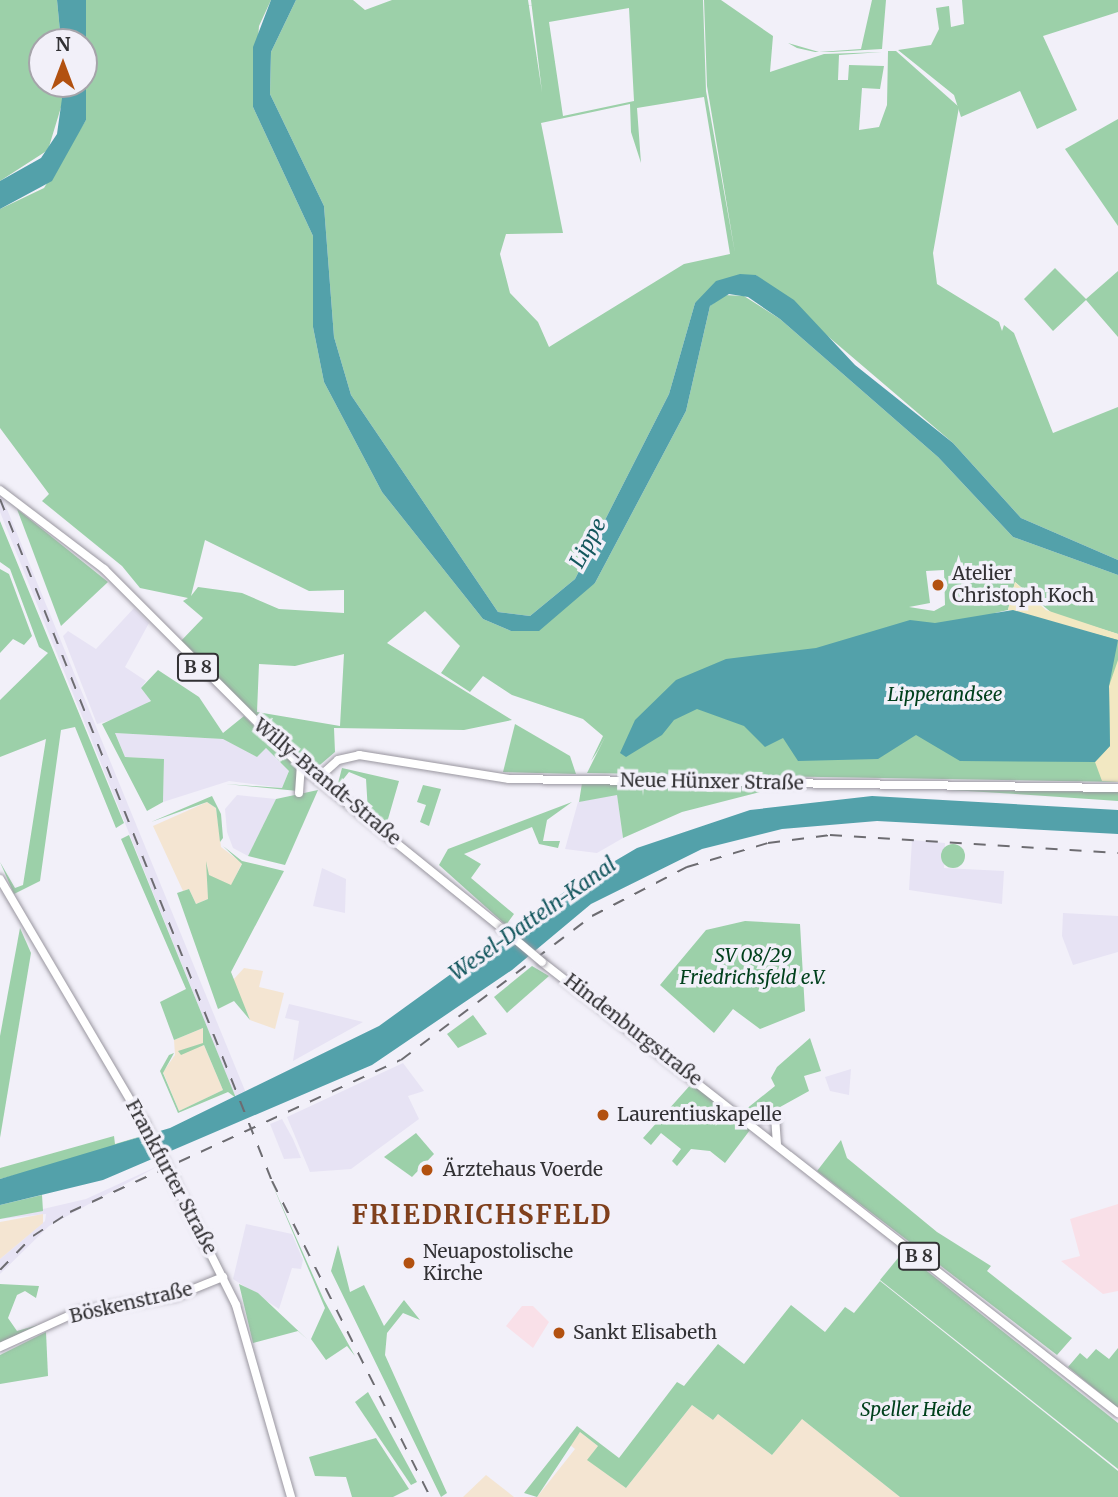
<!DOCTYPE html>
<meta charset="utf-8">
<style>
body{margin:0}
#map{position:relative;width:1118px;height:1497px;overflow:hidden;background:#f2f0f9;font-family:Merriweather,serif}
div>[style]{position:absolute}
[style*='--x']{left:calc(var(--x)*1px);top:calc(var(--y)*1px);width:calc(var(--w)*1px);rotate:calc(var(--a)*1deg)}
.built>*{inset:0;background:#e7e3f4}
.industrial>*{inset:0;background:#f4e5d2}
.education>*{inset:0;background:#f9e0e8}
.green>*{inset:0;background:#9cd0a9}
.round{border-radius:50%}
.sand>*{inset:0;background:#f2e8c2}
.water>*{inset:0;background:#53a1aa}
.roads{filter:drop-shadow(0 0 2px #99969f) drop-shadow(0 0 2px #99969f)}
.major>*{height:8px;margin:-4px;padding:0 4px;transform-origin:4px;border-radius:4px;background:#fff}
.rail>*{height:2px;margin-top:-1px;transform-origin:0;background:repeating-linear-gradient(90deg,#6d6c71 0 12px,transparent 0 24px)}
.bridges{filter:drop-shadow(0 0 2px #99969f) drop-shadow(0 0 2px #99969f)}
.major-bridge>*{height:8px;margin:-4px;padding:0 4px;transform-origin:4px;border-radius:4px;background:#fff}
.dots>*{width:19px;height:19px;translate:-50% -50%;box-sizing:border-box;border:4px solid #f2f0f9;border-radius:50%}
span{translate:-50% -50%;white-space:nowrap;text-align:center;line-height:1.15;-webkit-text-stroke:7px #f2f0f9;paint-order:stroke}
.shield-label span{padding:2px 5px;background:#f2f0f9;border:2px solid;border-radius:5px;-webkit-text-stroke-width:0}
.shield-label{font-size:18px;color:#323134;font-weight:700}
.poi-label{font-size:19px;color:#323134}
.left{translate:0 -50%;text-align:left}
.park-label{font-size:19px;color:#00401c;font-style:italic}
.street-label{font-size:19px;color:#323134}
.water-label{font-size:21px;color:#14575e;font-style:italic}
.district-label{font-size:26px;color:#80401d;font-weight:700;letter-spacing:2px}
.north{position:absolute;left:28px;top:28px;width:70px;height:70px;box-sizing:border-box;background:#f2f0f9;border:2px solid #a5a4aa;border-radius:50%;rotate:0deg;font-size:19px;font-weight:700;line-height:28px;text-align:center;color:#323134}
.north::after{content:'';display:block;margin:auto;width:24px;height:32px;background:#b25110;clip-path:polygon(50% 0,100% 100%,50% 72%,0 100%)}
</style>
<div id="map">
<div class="built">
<i style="clip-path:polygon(0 492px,246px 1093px,235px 1097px,0 512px)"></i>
<i style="clip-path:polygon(134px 608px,149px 623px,125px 667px,146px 681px,141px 688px,151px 700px,132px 714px,97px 724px,63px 636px,68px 631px,96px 649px)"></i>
<i style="clip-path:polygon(115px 733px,224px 739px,257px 757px,266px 748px,289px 771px,282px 788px,229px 781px,163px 802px,164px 759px,125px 757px)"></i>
<i style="clip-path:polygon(617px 794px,623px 838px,597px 853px,565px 849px,578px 802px)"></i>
<i style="clip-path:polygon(237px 795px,276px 799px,248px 856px,233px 848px,227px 832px,225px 809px)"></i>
<i style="clip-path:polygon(912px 840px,945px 843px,944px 868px,1004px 871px,1002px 904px,909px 890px)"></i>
<i style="clip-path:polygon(322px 868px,346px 879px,345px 913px,313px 906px)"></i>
<i style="clip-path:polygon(1063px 913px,1118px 916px,1118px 952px,1073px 965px,1062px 936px)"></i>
<i style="clip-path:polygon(289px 1004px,306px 1008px,363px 1022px,293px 1061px,299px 1021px,285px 1018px)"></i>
<i style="clip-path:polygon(403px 1063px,424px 1091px,408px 1096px,419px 1119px,351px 1169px,310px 1172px,287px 1117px)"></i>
<i style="clip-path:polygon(851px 1069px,849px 1095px,830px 1091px,825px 1077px)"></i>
<i style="clip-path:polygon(282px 1119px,293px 1139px,301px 1158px,284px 1159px,270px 1124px)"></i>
<i style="clip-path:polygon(160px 1165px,49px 1226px,0 1274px,0 1259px,45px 1221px,46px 1214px,0 1219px,86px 1199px)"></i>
<i style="clip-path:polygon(246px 1224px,292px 1234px,303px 1260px,301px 1269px,292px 1268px,279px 1309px,233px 1279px)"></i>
</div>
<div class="industrial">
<i style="clip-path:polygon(207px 802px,216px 808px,221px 847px,242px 863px,231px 886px,208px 875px,207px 861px,208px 899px,196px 904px,189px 889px,183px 891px,153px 826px)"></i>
<i style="clip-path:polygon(244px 968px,263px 971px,259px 987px,284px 993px,275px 1029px,250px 1020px,233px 980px)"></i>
<i style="clip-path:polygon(203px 1028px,204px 1043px,180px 1053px,204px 1045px,223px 1090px,179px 1111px,163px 1072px,175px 1055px,174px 1040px)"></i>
<i style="clip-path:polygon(43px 1214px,43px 1223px,0 1259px,0 1222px)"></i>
<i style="clip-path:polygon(692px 1405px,713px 1420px,718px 1414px,772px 1455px,801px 1418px,900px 1497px,537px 1497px,575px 1449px,570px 1445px,580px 1432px,598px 1446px,588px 1460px,626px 1488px)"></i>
<i style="clip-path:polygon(486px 1475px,514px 1497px,463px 1497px)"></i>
</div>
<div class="education">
<i style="clip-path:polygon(1118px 1204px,1118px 1291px,1103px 1294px,1061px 1261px,1080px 1256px,1070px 1219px)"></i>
<i style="clip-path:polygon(522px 1306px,533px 1306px,549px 1322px,533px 1348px,506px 1326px)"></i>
</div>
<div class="green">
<i style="clip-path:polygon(0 0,57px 0,61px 42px,42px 42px,42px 84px,64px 84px,65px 94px,48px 150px,0 181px)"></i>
<i style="clip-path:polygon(evenodd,86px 0,271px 0,259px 26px,253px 107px,313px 236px,313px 327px,324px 382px,382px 492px,483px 619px,511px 631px,595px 583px,686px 411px,710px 306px,724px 295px,744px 296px,780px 319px,938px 457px,1013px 537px,1118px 575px,1118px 634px,1053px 614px,1015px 582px,1008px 610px,995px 613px,1118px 638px,1118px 782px,587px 773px,605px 737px,597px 752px,591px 761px,603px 736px,583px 719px,512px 695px,483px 676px,470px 692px,441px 673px,460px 646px,425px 611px,387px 643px,512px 720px,464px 730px,334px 728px,335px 752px,314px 770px,179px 643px,203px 618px,183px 601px,188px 598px,140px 588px,122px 566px,42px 501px,49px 494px,0 428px,0 209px,44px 188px,86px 120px,86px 0,205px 540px,309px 591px,344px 590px,344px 613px,279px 609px,242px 593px,198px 587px,191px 596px,205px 540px,86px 0,944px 570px,945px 605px,934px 611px,909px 607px,930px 603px,926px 571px,944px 570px,86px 0,344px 654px,340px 726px,257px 712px,259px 664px,295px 666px,344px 654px)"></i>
<i style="clip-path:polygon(evenodd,296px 0,353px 0,365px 10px,392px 0,528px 0,542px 92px,531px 0,703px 0,706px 91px,735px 253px,707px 86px,704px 0,721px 0,773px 36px,770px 72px,824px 54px,882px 52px,839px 55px,838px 80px,848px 80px,849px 65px,884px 66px,880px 89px,862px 88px,859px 130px,879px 127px,887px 105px,888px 51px,896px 51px,959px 107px,933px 253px,937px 284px,999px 322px,1002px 331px,1004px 325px,1014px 333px,1053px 433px,1118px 407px,1118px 560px,1021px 518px,953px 443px,756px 275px,695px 303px,669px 394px,575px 579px,530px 616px,498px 612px,351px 395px,334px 337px,324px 206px,270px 94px,271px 52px,296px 0,629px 8px,634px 101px,563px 116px,549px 22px,629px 8px,296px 0,704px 97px,730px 254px,684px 264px,549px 347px,538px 322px,510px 293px,500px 254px,506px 234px,563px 233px,541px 123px,630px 104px,631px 132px,641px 163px,637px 108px,704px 97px)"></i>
<i style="clip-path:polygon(872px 0,886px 0,882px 49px,831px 52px,815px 52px,797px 48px,788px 43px,819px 52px,861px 49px)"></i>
<i style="clip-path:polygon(962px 0,1118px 0,1118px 12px,1043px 36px,1077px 110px,1037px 129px,1020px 91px,961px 117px,954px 95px,898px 50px,931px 45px,939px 29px,936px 8px,949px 6px,951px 27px,964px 24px)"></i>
<i style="clip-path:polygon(1118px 119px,1118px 226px,1065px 149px)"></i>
<i style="clip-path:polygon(1055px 268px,1086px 299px,1118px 271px,1118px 337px,1086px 300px,1053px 331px,1024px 299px)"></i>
<i style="clip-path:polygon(17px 509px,108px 582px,61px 626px)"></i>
<i style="clip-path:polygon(0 521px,124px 823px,116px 828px,75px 727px,61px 730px,40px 881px,14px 894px,0 862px,15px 888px,23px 885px,46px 739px,0 757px,0 700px,48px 653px,39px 647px,10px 569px,0 562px)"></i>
<i style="clip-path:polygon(0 569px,9px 574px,32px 636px,24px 645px,13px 639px,0 653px)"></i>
<i style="clip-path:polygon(158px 670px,199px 697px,223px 733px,244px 716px,301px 772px,298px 791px,226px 784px,282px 788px,289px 771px,266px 748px,257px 757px,223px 739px,115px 733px,125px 757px,164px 759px,163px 802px,147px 811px,102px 724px,151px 701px,141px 688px)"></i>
<i style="clip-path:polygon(515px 724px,570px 756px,576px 774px,503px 772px)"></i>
<i style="clip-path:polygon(342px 768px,399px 781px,386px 826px,368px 812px,366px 779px,349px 772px,337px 787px)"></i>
<i style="clip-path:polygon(582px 783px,642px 785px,643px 796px,644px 785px,784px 786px,682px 812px,623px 838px,617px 795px,579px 802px)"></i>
<i style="clip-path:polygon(423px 785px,441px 789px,429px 826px,420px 822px,426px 805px,417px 802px)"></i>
<i style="clip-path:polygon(318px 790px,285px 865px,248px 856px,276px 799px)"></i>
<i style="clip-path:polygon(951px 790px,1118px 792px,1118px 801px,1016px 794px)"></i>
<i style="clip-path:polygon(212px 796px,221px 814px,223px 838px,220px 842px,216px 808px,207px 802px,151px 822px)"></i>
<i style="clip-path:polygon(572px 802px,547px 820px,543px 841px,560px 841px,558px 848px,539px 844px,532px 827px,464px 854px,481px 864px,471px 878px,514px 914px,506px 925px,439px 865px,448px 849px)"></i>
<i style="clip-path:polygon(129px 835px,181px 963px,236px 1098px,228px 1092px,178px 1113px,160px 1071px,169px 1055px,174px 1053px,163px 1073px,179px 1111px,223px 1090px,204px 1045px,181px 1055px,178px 1051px,203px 1043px,203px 1028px,174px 1040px,160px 1002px,186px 989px,121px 839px)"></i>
<i class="round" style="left:941px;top:844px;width:24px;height:24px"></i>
<i style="clip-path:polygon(223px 846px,242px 861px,284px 871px,231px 972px,250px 1020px,234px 1001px,218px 1009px,177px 893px,189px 889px,196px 904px,208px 899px,206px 861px,209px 875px,231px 885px,242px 864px)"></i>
<i style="clip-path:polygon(745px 921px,800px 924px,805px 1011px,760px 1029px,733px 1009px,714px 1033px,660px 985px,706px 930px)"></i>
<i style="clip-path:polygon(20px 928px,31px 953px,0 1138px,0 1036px)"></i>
<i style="clip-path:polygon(532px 966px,549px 976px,507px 1013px,494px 997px)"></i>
<i style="clip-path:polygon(473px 1015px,487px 1034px,458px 1048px,447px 1034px)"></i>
<i style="clip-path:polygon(810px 1038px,821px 1071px,804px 1076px,809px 1091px,760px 1118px,745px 1110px,775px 1086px,771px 1078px,777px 1067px)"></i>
<i style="clip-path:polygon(693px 1082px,750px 1130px,725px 1163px,710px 1151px,691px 1149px,677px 1166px,672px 1161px,681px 1149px,661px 1133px,651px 1145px,643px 1138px)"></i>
<i style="clip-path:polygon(416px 1133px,434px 1154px,412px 1177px,384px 1157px)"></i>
<i style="clip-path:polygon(145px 1135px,75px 1160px,0 1179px,0 1168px,114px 1136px,115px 1144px)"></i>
<i style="clip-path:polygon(841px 1140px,847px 1158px,937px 1232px,991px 1266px,987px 1271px,1072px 1338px,1057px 1355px,817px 1171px)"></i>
<i style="clip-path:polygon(270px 1179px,324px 1300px,355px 1356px,347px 1346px,326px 1360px,311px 1339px,325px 1308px)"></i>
<i style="clip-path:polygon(42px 1195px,43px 1211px,0 1219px,0 1205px)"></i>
<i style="clip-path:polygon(338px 1245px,350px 1292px,364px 1285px,384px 1326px,404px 1300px,420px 1320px,403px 1313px,387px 1333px,385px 1355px,447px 1493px,441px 1497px,331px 1271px)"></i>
<i style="clip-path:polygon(903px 1252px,1118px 1423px,1118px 1469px,880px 1280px)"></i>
<i style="clip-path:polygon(880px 1281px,1118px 1471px,1118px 1497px,900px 1497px,802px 1419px,772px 1455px,718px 1414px,713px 1420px,692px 1405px,626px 1488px,587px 1460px,598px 1446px,580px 1432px,537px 1497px,524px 1493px,577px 1426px,619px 1458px,677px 1382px,684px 1386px,718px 1344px,744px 1364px,791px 1305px,825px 1332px,845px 1307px,854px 1313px)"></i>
<i style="clip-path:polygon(0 1284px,39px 1286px,36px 1298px,25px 1291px,17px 1295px,8px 1318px,17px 1331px,38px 1325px,0 1343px)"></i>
<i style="clip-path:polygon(239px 1284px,258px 1293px,308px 1340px,298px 1331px,253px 1343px)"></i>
<i style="clip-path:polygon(46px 1332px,48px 1376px,0 1384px,0 1355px)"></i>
<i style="clip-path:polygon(1118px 1348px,1118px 1408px,1068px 1367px,1080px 1353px,1087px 1359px,1096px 1349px,1109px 1359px)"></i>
<i style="clip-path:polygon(368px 1392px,417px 1482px,411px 1485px,355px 1402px)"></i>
<i style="clip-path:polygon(376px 1438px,409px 1489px,393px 1497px,352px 1497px,346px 1477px,315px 1476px,309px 1457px)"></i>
</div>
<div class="sand">
<i style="clip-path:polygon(1015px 582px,1046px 610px,1118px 634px,1118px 640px,1008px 610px)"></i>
<i style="clip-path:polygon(1118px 660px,1118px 782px,1102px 781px,1095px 762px,1110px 746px,1109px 686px)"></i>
</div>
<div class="water">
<i style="clip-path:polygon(57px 0,86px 0,86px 120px,52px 181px,0 209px,0 181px,41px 158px,57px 134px,64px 84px,84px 84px,84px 42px,61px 42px)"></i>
<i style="clip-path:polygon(271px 0,296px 0,271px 52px,270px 94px,324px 206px,334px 337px,351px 395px,498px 612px,530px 616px,575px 579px,669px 394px,695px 303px,716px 281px,740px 274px,756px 275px,794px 300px,855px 365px,953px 443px,1021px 518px,1118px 560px,1118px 575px,1013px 537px,938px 457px,780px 319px,748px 297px,729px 294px,710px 306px,686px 411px,595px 583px,539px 631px,511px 631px,483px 619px,382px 492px,324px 382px,313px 327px,313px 236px,253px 107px,253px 47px)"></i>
<i style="clip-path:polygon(1013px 610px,1118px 640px,1109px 686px,1110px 746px,1095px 762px,960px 761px,916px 735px,878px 759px,798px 761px,783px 738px,765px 747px,744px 726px,697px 709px,674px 720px,662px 735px,626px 757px,620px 753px,635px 720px,676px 680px,726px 659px,816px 648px,910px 620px,935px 623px)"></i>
<i style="clip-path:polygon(872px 796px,1118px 810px,1118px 834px,877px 821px,782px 829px,702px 849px,591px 904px,512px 970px,372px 1065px,103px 1180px,0 1205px,0 1179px,170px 1128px,379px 1026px,574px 885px,637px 848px,750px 810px)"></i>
</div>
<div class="roads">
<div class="major">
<i style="--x:0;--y:490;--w:131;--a:37.2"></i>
<i style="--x:104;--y:569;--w:279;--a:45"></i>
<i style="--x:301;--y:766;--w:260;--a:38.9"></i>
<i style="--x:317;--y:779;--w:28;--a:-42"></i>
<i style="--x:338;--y:760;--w:22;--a:-13"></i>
<i style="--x:359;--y:755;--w:152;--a:9.1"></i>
<i style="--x:509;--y:779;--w:609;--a:0.85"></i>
<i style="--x:299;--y:793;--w:27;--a:-86"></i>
<i style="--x:0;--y:879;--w:283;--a:59.5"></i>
<i style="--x:542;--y:962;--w:732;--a:38.06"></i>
<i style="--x:747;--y:1120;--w:28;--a:-8"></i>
<i style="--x:775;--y:1116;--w:28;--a:86"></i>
<i style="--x:173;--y:1179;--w:141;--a:63.4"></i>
<i style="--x:236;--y:1305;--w:200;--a:74"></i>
<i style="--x:0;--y:1347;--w:85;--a:-24.4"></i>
<i style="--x:77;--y:1312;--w:100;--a:-9.2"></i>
<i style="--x:176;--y:1296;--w:51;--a:-22"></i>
</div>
</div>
<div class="rail">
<i style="--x:0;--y:499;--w:734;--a:68.26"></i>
<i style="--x:272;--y:1181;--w:353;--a:63.4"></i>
<i style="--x:0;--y:1270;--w:47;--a:-45.9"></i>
<i style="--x:33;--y:1236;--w:44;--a:-33"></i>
<i style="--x:70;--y:1212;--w:364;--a:-24.7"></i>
<i style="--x:401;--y:1060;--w:239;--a:-37"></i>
<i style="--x:592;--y:916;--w:107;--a:-27.3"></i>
<i style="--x:687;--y:867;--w:84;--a:-16.5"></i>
<i style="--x:768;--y:843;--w:63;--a:-7.4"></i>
<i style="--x:830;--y:835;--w:289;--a:3.6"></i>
</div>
<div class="bridges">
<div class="major-bridge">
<i style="--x:503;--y:929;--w:51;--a:40.2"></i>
<i style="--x:144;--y:1123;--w:63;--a:62.6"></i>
</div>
</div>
<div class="dots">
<i style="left:938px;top:585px;background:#b25110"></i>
<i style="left:603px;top:1115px;background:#b25110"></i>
<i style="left:427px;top:1170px;background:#b25110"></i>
<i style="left:409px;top:1263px;background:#b25110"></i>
<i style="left:559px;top:1333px;background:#b25110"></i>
</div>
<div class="shield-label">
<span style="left:198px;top:667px">B 8</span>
<span style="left:919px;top:1256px">B 8</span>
</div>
<div class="poi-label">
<span class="left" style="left:952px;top:585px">Atelier<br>Christoph Koch</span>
<span class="left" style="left:617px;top:1115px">Laurentiuskapelle</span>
<span class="left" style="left:443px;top:1170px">Ärztehaus Voerde</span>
<span class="left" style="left:423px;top:1263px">Neuapostolische<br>Kirche</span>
<span class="left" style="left:573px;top:1333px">Sankt Elisabeth</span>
</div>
<div class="park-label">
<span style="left:945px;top:695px">Lipperandsee</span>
<span style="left:753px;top:967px">SV 08/29<br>Friedrichsfeld e.V.</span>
<span style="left:916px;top:1410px">Speller Heide</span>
</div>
<div class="street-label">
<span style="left:327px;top:782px;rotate:40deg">Willy-Brandt-Straße</span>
<span style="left:712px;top:782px;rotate:1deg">Neue Hünxer Straße</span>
<span style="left:633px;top:1030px;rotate:38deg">Hindenburgstraße</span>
<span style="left:171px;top:1177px;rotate:62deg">Frankfurter Straße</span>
<span style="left:131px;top:1303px;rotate:-13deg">Böskenstraße</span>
</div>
<div class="water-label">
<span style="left:588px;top:543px;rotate:-62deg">Lippe</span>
<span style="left:533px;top:919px;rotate:-35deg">Wesel-Datteln-Kanal</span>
</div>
<div class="district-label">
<span style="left:482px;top:1215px">FRIEDRICHSFELD</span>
</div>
<div class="north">N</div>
</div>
